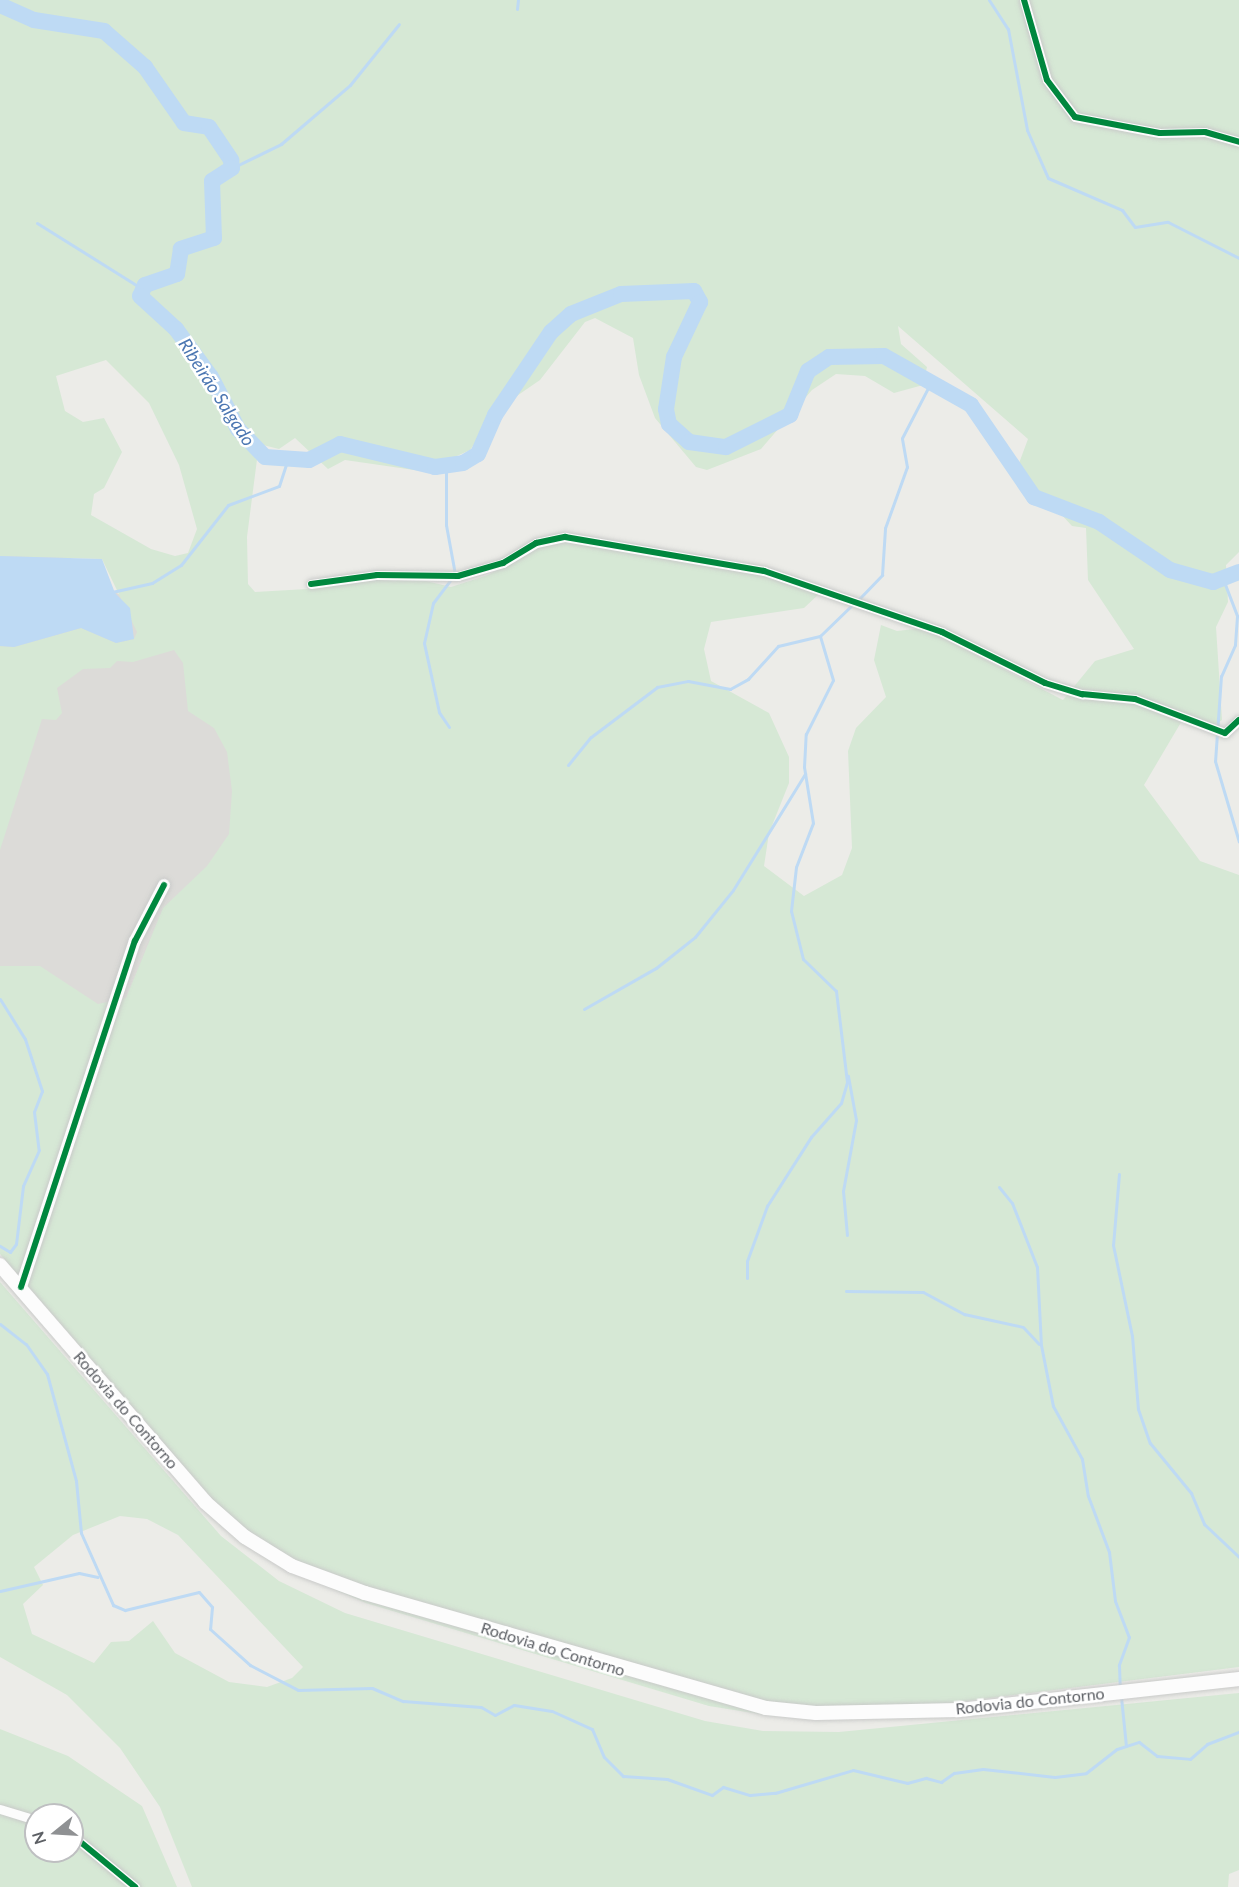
<!DOCTYPE html>
<meta charset="utf-8">
<style>
body{margin:0}
#map{position:relative;width:1239px;height:1887px;overflow:hidden;background:#ecece8;font-family:Lato,sans-serif}
div>[style]{position:absolute}
[style*='--x']{left:calc(var(--x)*1px);top:calc(var(--y)*1px);width:calc(var(--w)*1px);rotate:calc(var(--a)*1deg)}
.industrial>*{inset:0;background:#dcdbd8}
.green>*{inset:0;background:#d6e8d5}
.water>*{inset:0;background:#bedaf4}
.stream>*{height:3px;margin:-1.5px;padding:0 1.5px;transform-origin:1.5px;border-radius:1.5px;background:#bedaf4}
.river>*{height:16px;margin:-8px;padding:0 8px;transform-origin:8px;border-radius:8px;background:#bedaf4}
.roads{filter:drop-shadow(0 0 2px #c9cac9) drop-shadow(0 0 2px #c9cac9)}
.minor>*{height:9px;margin:-4.5px;padding:0 4.5px;transform-origin:4.5px;border-radius:4.5px;background:#fcfcfc}
.tertiary>*{height:12px;margin:-6px;padding:0 6px;transform-origin:6px;border-radius:6px;background:#fcfcfc}
.secondary>*{height:14px;margin:-7px;padding:0 7px;transform-origin:7px;border-radius:7px;background:#fcfcfc}
.cycleway>*{height:6px;margin:-3px;padding:0 3px;transform-origin:3px;border-radius:3px;background:#00873e}
span{translate:-50% -50%;white-space:nowrap;text-align:center;line-height:1.15;-webkit-text-stroke:5px #fff;paint-order:stroke}
.street-label{font-size:16px;color:#5d6065}
.water-label{font-size:18px;color:#4c77b2;font-style:italic}
.north{position:absolute;left:24px;top:1803px;width:60px;height:60px;box-sizing:border-box;background:#fff;border:2px solid #bebfc1;border-radius:50%;rotate:252deg;font-size:16px;font-weight:700;line-height:24px;text-align:center;color:#5d6065}
.north::after{content:'';display:block;margin:auto;width:21px;height:27px;background:#8f9193;clip-path:polygon(50% 0,100% 100%,50% 72%,0 100%)}
</style>
<div id="map">
<div class="industrial">
<i style="clip-path:polygon(0 506px,545px 911px,0 1047px)"></i>
</div>
<div class="green">
<i style="clip-path:polygon(evenodd,0 0,1239px 0,1239px 552px,1226px 565px,1228px 602px,1216px 627px,1222px 720px,1206px 730px,1183px 719px,1144px 785px,1200px 861px,1239px 875px,1239px 1667px,853px 1715px,771px 1716px,709px 1706px,366px 1603px,319px 1583px,264px 1548px,221px 1509px,0 1254px,0 966px,40px 966px,98px 1004px,126px 998px,163px 908px,207px 866px,229px 834px,232px 791px,227px 752px,214px 728px,188px 711px,183px 663px,174px 650px,133px 662px,117px 661px,110px 668px,83px 669px,57px 688px,62px 713px,56px 720px,42px 719px,0 850px,0 646px,14px 647px,81px 628px,116px 643px,134px 639px,137px 632px,102px 559px,0 556px,0 0,595px 318px,633px 338px,639px 375px,655px 418px,696px 467px,707px 470px,761px 449px,812px 390px,836px 374px,865px 376px,894px 393px,923px 385px,927px 367px,901px 344px,898px 326px,1028px 439px,1015px 474px,1021px 492px,1047px 499px,1072px 526px,1086px 528px,1088px 580px,1134px 649px,1095px 661px,1063px 700px,923px 628px,897px 631px,881px 625px,874px 660px,886px 697px,856px 728px,848px 751px,852px 848px,842px 875px,804px 896px,764px 866px,769px 833px,789px 783px,789px 757px,769px 713px,711px 681px,704px 649px,711px 622px,804px 608px,820px 593px,775px 575px,580px 538px,539px 545px,488px 575px,451px 587px,418px 579px,336px 580px,307px 589px,255px 592px,248px 584px,247px 537px,259px 444px,279px 449px,295px 438px,328px 469px,345px 460px,435px 473px,446px 461px,470px 450px,502px 406px,540px 380px,585px 322px,595px 318px,0 0,106px 360px,149px 403px,179px 465px,197px 529px,188px 553px,175px 556px,151px 549px,91px 515px,94px 494px,104px 488px,122px 452px,104px 418px,83px 422px,65px 411px,56px 376px,106px 360px)"></i>
<i style="clip-path:polygon(evenodd,0 1282px,221px 1536px,279px 1581px,345px 1613px,705px 1721px,763px 1731px,839px 1732px,1239px 1693px,1239px 1870px,1229px 1874px,1228px 1887px,192px 1887px,160px 1807px,120px 1748px,67px 1695px,0 1657px,0 1282px,120px 1516px,147px 1519px,178px 1535px,303px 1667px,292px 1678px,267px 1687px,229px 1682px,175px 1653px,153px 1621px,129px 1641px,111px 1642px,94px 1663px,32px 1634px,23px 1604px,43px 1585px,34px 1567px,73px 1535px,120px 1516px)"></i>
<i style="clip-path:polygon(evenodd,0 1729px,68px 1756px,142px 1806px,177px 1887px,0 1887px,0 1729px,36px 1815px,72px 1815px,72px 1851px,36px 1851px,36px 1815px)"></i>
</div>
<div class="water">
<i style="clip-path:polygon(0 556px,102px 559px,115px 593px,130px 608px,134px 639px,116px 643px,81px 628px,14px 647px,0 646px)"></i>
</div>
<div class="stream">
<i style="--x:989;--y:0;--w:35;--a:57"></i>
<i style="--x:1008;--y:29;--w:103;--a:79.3"></i>
<i style="--x:1027;--y:130;--w:52;--a:66.4"></i>
<i style="--x:1048;--y:178;--w:81;--a:23.4"></i>
<i style="--x:1122;--y:210;--w:21;--a:53"></i>
<i style="--x:1135;--y:227;--w:33;--a:-9"></i>
<i style="--x:1168;--y:222;--w:80;--a:26.9"></i>
<i style="--x:517;--y:9;--w:9;--a:-84"></i>
<i style="--x:232;--y:168;--w:55;--a:-26.1"></i>
<i style="--x:281;--y:144;--w:91;--a:-40.5"></i>
<i style="--x:350;--y:85;--w:78;--a:-51.2"></i>
<i style="--x:37;--y:223;--w:123;--a:32"></i>
<i style="--x:446;--y:467;--w:58;--a:90"></i>
<i style="--x:446;--y:525;--w:50;--a:79.6"></i>
<i style="--x:1223;--y:579;--w:40;--a:69"></i>
<i style="--x:1237;--y:616;--w:29;--a:94"></i>
<i style="--x:1235;--y:645;--w:34;--a:114"></i>
<i style="--x:1221;--y:676;--w:85;--a:94"></i>
<i style="--x:1215;--y:761;--w:84;--a:73.5"></i>
<i style="--x:112;--y:592;--w:41;--a:-12.7"></i>
<i style="--x:152;--y:583;--w:34;--a:-32"></i>
<i style="--x:181;--y:565;--w:76;--a:-51.9"></i>
<i style="--x:228;--y:505;--w:54;--a:-20.4"></i>
<i style="--x:279;--y:486;--w:26;--a:-72"></i>
<i style="--x:858;--y:600;--w:35;--a:-46"></i>
<i style="--x:882;--y:575;--w:47;--a:-86.3"></i>
<i style="--x:885;--y:528;--w:65;--a:-70.2"></i>
<i style="--x:907;--y:467;--w:29;--a:-100"></i>
<i style="--x:902;--y:438;--w:61;--a:-62.6"></i>
<i style="--x:820;--y:636;--w:46;--a:-44.1"></i>
<i style="--x:449;--y:727;--w:18;--a:-124"></i>
<i style="--x:439;--y:712;--w:71;--a:-102.3"></i>
<i style="--x:424;--y:643;--w:41;--a:-77.3"></i>
<i style="--x:433;--y:603;--w:30;--a:-53"></i>
<i style="--x:568;--y:765;--w:36;--a:-51"></i>
<i style="--x:591;--y:737;--w:83;--a:-37.1"></i>
<i style="--x:657;--y:687;--w:32;--a:-11"></i>
<i style="--x:688;--y:681;--w:43;--a:10.8"></i>
<i style="--x:730;--y:689;--w:21;--a:-29"></i>
<i style="--x:748;--y:679;--w:45;--a:-47.7"></i>
<i style="--x:778;--y:646;--w:43;--a:-13.4"></i>
<i style="--x:0;--y:999;--w:47;--a:58"></i>
<i style="--x:25;--y:1039;--w:55;--a:71.9"></i>
<i style="--x:42;--y:1091;--w:22;--a:111"></i>
<i style="--x:34;--y:1112;--w:38;--a:83"></i>
<i style="--x:39;--y:1150;--w:39;--a:114"></i>
<i style="--x:23;--y:1186;--w:58;--a:96.9"></i>
<i style="--x:16;--y:1244;--w:10;--a:127"></i>
<i style="--x:10;--y:1252;--w:12;--a:-149"></i>
<i style="--x:584;--y:1009;--w:83;--a:-29.7"></i>
<i style="--x:656;--y:968;--w:50;--a:-38.5"></i>
<i style="--x:695;--y:937;--w:60;--a:-51"></i>
<i style="--x:733;--y:890;--w:137;--a:-58.2"></i>
<i style="--x:1119;--y:1174;--w:71;--a:94.8"></i>
<i style="--x:1113;--y:1245;--w:93;--a:78.2"></i>
<i style="--x:1132;--y:1336;--w:73;--a:85.3"></i>
<i style="--x:1138;--y:1409;--w:36;--a:71"></i>
<i style="--x:1150;--y:1443;--w:65;--a:50.6"></i>
<i style="--x:1191;--y:1493;--w:34;--a:67"></i>
<i style="--x:1204;--y:1524;--w:48;--a:43.3"></i>
<i style="--x:999;--y:1187;--w:21;--a:51"></i>
<i style="--x:1012;--y:1203;--w:69;--a:68.7"></i>
<i style="--x:1037;--y:1267;--w:78;--a:87.1"></i>
<i style="--x:1041;--y:1345;--w:62;--a:78.9"></i>
<i style="--x:1053;--y:1406;--w:60;--a:61.3"></i>
<i style="--x:1082;--y:1459;--w:37;--a:81"></i>
<i style="--x:1088;--y:1496;--w:60;--a:69.4"></i>
<i style="--x:1109;--y:1552;--w:49;--a:83"></i>
<i style="--x:1115;--y:1601;--w:39;--a:69"></i>
<i style="--x:1129;--y:1637;--w:30;--a:110"></i>
<i style="--x:1119;--y:1665;--w:23;--a:88"></i>
<i style="--x:847;--y:1235;--w:44;--a:-95.2"></i>
<i style="--x:843;--y:1191;--w:72;--a:-79.6"></i>
<i style="--x:856;--y:1120;--w:45;--a:-100.3"></i>
<i style="--x:747;--y:1278;--w:17;--a:-90"></i>
<i style="--x:747;--y:1261;--w:59;--a:-70"></i>
<i style="--x:767;--y:1206;--w:82;--a:-57.5"></i>
<i style="--x:811;--y:1137;--w:45;--a:-48.6"></i>
<i style="--x:841;--y:1103;--w:22;--a:-74"></i>
<i style="--x:847;--y:1082;--w:92;--a:-96.9"></i>
<i style="--x:836;--y:991;--w:46;--a:-135.9"></i>
<i style="--x:803;--y:959;--w:49;--a:-104"></i>
<i style="--x:791;--y:911;--w:44;--a:-83.5"></i>
<i style="--x:796;--y:867;--w:47;--a:-68.9"></i>
<i style="--x:813;--y:823;--w:57;--a:-99.1"></i>
<i style="--x:804;--y:767;--w:33;--a:-87"></i>
<i style="--x:806;--y:734;--w:60;--a:-63.4"></i>
<i style="--x:833;--y:680;--w:46;--a:-106.5"></i>
<i style="--x:846;--y:1291;--w:77;--a:0.7"></i>
<i style="--x:923;--y:1292;--w:47;--a:28.2"></i>
<i style="--x:964;--y:1314;--w:60;--a:12.4"></i>
<i style="--x:1023;--y:1327;--w:23;--a:47"></i>
<i style="--x:0;--y:1324;--w:33;--a:38"></i>
<i style="--x:26;--y:1344;--w:37;--a:55"></i>
<i style="--x:47;--y:1374;--w:111;--a:74.8"></i>
<i style="--x:76;--y:1481;--w:52;--a:84.5"></i>
<i style="--x:81;--y:1533;--w:79;--a:66"></i>
<i style="--x:113;--y:1605;--w:13;--a:23"></i>
<i style="--x:125;--y:1610;--w:76;--a:-13.7"></i>
<i style="--x:199;--y:1592;--w:20;--a:49"></i>
<i style="--x:212;--y:1607;--w:22;--a:95"></i>
<i style="--x:210;--y:1629;--w:54;--a:42"></i>
<i style="--x:250;--y:1665;--w:54;--a:27.5"></i>
<i style="--x:298;--y:1690;--w:74;--a:-1.5"></i>
<i style="--x:372;--y:1688;--w:34;--a:23"></i>
<i style="--x:403;--y:1701;--w:78;--a:4.4"></i>
<i style="--x:481;--y:1707;--w:16;--a:30"></i>
<i style="--x:495;--y:1715;--w:21;--a:-28"></i>
<i style="--x:514;--y:1705;--w:38;--a:9"></i>
<i style="--x:552;--y:1711;--w:44;--a:24.2"></i>
<i style="--x:592;--y:1729;--w:30;--a:67"></i>
<i style="--x:604;--y:1757;--w:27;--a:45"></i>
<i style="--x:623;--y:1776;--w:44;--a:3.9"></i>
<i style="--x:667;--y:1779;--w:48;--a:19.6"></i>
<i style="--x:712;--y:1795;--w:14;--a:-36"></i>
<i style="--x:723;--y:1787;--w:28;--a:17"></i>
<i style="--x:750;--y:1795;--w:25;--a:-5"></i>
<i style="--x:775;--y:1793;--w:81;--a:-16.4"></i>
<i style="--x:853;--y:1770;--w:56;--a:13.5"></i>
<i style="--x:907;--y:1783;--w:20;--a:-15"></i>
<i style="--x:926;--y:1778;--w:16;--a:15"></i>
<i style="--x:941;--y:1782;--w:16;--a:-35"></i>
<i style="--x:954;--y:1773;--w:29;--a:-8"></i>
<i style="--x:983;--y:1769;--w:72;--a:6.3"></i>
<i style="--x:1055;--y:1777;--w:31;--a:-7"></i>
<i style="--x:1086;--y:1773;--w:39;--a:-38"></i>
<i style="--x:1117;--y:1749;--w:23;--a:-18"></i>
<i style="--x:1139;--y:1742;--w:23;--a:38"></i>
<i style="--x:1157;--y:1756;--w:33;--a:5"></i>
<i style="--x:1190;--y:1759;--w:23;--a:-41"></i>
<i style="--x:1207;--y:1744;--w:34;--a:-21"></i>
<i style="--x:0;--y:1591;--w:81;--a:-12.8"></i>
<i style="--x:79;--y:1573;--w:19;--a:12"></i>
<i style="--x:1121;--y:1697;--w:49;--a:84.2"></i>
</div>
<div class="river">
<i style="--x:0;--y:5;--w:37;--a:24"></i>
<i style="--x:34;--y:20;--w:71;--a:8.9"></i>
<i style="--x:104;--y:31;--w:55;--a:41.3"></i>
<i style="--x:145;--y:67;--w:68;--a:55.1"></i>
<i style="--x:184;--y:123;--w:25;--a:9"></i>
<i style="--x:209;--y:127;--w:40;--a:56"></i>
<i style="--x:231;--y:160;--w:8;--a:83"></i>
<i style="--x:232;--y:168;--w:24;--a:147"></i>
<i style="--x:212;--y:181;--w:57;--a:88"></i>
<i style="--x:214;--y:238;--w:35;--a:162"></i>
<i style="--x:181;--y:249;--w:25;--a:99"></i>
<i style="--x:177;--y:274;--w:34;--a:161"></i>
<i style="--x:145;--y:285;--w:12;--a:114"></i>
<i style="--x:140;--y:296;--w:49;--a:42.5"></i>
<i style="--x:176;--y:329;--w:59;--a:53.9"></i>
<i style="--x:211;--y:377;--w:59;--a:62.6"></i>
<i style="--x:238;--y:429;--w:39;--a:46"></i>
<i style="--x:265;--y:457;--w:44;--a:3.9"></i>
<i style="--x:309;--y:460;--w:35;--a:-27"></i>
<i style="--x:340;--y:444;--w:98;--a:13.6"></i>
<i style="--x:435;--y:467;--w:28;--a:-8"></i>
<i style="--x:463;--y:463;--w:17;--a:-31"></i>
<i style="--x:478;--y:454;--w:43;--a:-66.4"></i>
<i style="--x:495;--y:415;--w:100;--a:-56"></i>
<i style="--x:551;--y:332;--w:27;--a:-42"></i>
<i style="--x:571;--y:314;--w:54;--a:-21.8"></i>
<i style="--x:621;--y:294;--w:73;--a:-2.4"></i>
<i style="--x:694;--y:291;--w:13;--a:61"></i>
<i style="--x:700;--y:302;--w:61;--a:115.3"></i>
<i style="--x:674;--y:357;--w:53;--a:98.7"></i>
<i style="--x:666;--y:409;--w:15;--a:79"></i>
<i style="--x:669;--y:424;--w:27;--a:42"></i>
<i style="--x:689;--y:442;--w:37;--a:8"></i>
<i style="--x:726;--y:447;--w:72;--a:-26.6"></i>
<i style="--x:790;--y:415;--w:48;--a:-67.8"></i>
<i style="--x:808;--y:371;--w:25;--a:-34"></i>
<i style="--x:829;--y:357;--w:55;--a:-1"></i>
<i style="--x:884;--y:356;--w:100;--a:29.4"></i>
<i style="--x:971;--y:405;--w:112;--a:55.6"></i>
<i style="--x:1034;--y:497;--w:70;--a:21"></i>
<i style="--x:1099;--y:522;--w:86;--a:34.1"></i>
<i style="--x:1170;--y:570;--w:45;--a:15.6"></i>
<i style="--x:1213;--y:582;--w:28;--a:-21"></i>
</div>
<div class="roads">
<div class="minor">
<i style="--x:1024;--y:0;--w:83;--a:74"></i>
<i style="--x:1047;--y:80;--w:46;--a:52.9"></i>
<i style="--x:1075;--y:117;--w:86;--a:10.7"></i>
<i style="--x:1160;--y:133;--w:45;--a:-1.3"></i>
<i style="--x:1205;--y:132;--w:35;--a:16"></i>
<i style="--x:311;--y:584;--w:67;--a:-7.8"></i>
<i style="--x:377;--y:575;--w:81;--a:0.7"></i>
<i style="--x:458;--y:576;--w:47;--a:-16.1"></i>
<i style="--x:503;--y:563;--w:39;--a:-31"></i>
<i style="--x:536;--y:543;--w:30;--a:-12"></i>
<i style="--x:565;--y:537;--w:202;--a:9.7"></i>
<i style="--x:764;--y:571;--w:188;--a:18.9"></i>
<i style="--x:942;--y:632;--w:115;--a:26.3"></i>
<i style="--x:1045;--y:683;--w:39;--a:17"></i>
<i style="--x:1082;--y:694;--w:53;--a:5.4"></i>
<i style="--x:1135;--y:699;--w:96;--a:20.7"></i>
<i style="--x:1225;--y:733;--w:19;--a:-43"></i>
<i style="--x:0;--y:1809;--w:38;--a:17"></i>
<i style="--x:72;--y:1835;--w:82;--a:39.5"></i>
</div>
<div class="tertiary">
<i style="--x:21;--y:1287;--w:364;--a:-71.8"></i>
<i style="--x:135;--y:941;--w:63;--a:-62.6"></i>
</div>
<div class="secondary">
<i style="--x:0;--y:1265;--w:313;--a:49.1"></i>
<i style="--x:205;--y:1502;--w:53;--a:41.2"></i>
<i style="--x:245;--y:1537;--w:55;--a:31.7"></i>
<i style="--x:292;--y:1566;--w:78;--a:20.3"></i>
<i style="--x:365;--y:1593;--w:417;--a:16"></i>
<i style="--x:766;--y:1708;--w:50;--a:5.7"></i>
<i style="--x:816;--y:1713;--w:143;--a:-1.2"></i>
<i style="--x:959;--y:1710;--w:282;--a:-6.3"></i>
</div>
</div>
<div class="cycleway">
<i style="--x:1024;--y:0;--w:83;--a:74"></i>
<i style="--x:1047;--y:80;--w:46;--a:52.9"></i>
<i style="--x:1075;--y:117;--w:86;--a:10.7"></i>
<i style="--x:1160;--y:133;--w:45;--a:-1.3"></i>
<i style="--x:1205;--y:132;--w:35;--a:16"></i>
<i style="--x:311;--y:584;--w:67;--a:-7.8"></i>
<i style="--x:377;--y:575;--w:81;--a:0.7"></i>
<i style="--x:458;--y:576;--w:47;--a:-16.1"></i>
<i style="--x:503;--y:563;--w:39;--a:-31"></i>
<i style="--x:536;--y:543;--w:30;--a:-12"></i>
<i style="--x:565;--y:537;--w:202;--a:9.7"></i>
<i style="--x:764;--y:571;--w:188;--a:18.9"></i>
<i style="--x:942;--y:632;--w:115;--a:26.3"></i>
<i style="--x:1045;--y:683;--w:39;--a:17"></i>
<i style="--x:1082;--y:694;--w:53;--a:5.4"></i>
<i style="--x:1135;--y:699;--w:96;--a:20.7"></i>
<i style="--x:1225;--y:733;--w:19;--a:-43"></i>
<i style="--x:21;--y:1287;--w:364;--a:-71.8"></i>
<i style="--x:135;--y:941;--w:63;--a:-62.6"></i>
<i style="--x:72;--y:1835;--w:82;--a:39.5"></i>
</div>
<div class="street-label">
<span style="left:126px;top:1410px;rotate:49deg">Rodovia do Contorno</span>
<span style="left:553px;top:1649px;rotate:17deg">Rodovia do Contorno</span>
<span style="left:1030px;top:1701px;rotate:-6deg">Rodovia do Contorno</span>
</div>
<div class="water-label">
<span style="left:217px;top:392px;rotate:57deg">Ribeirão Salgado</span>
</div>
<div class="north">N</div>
</div>
